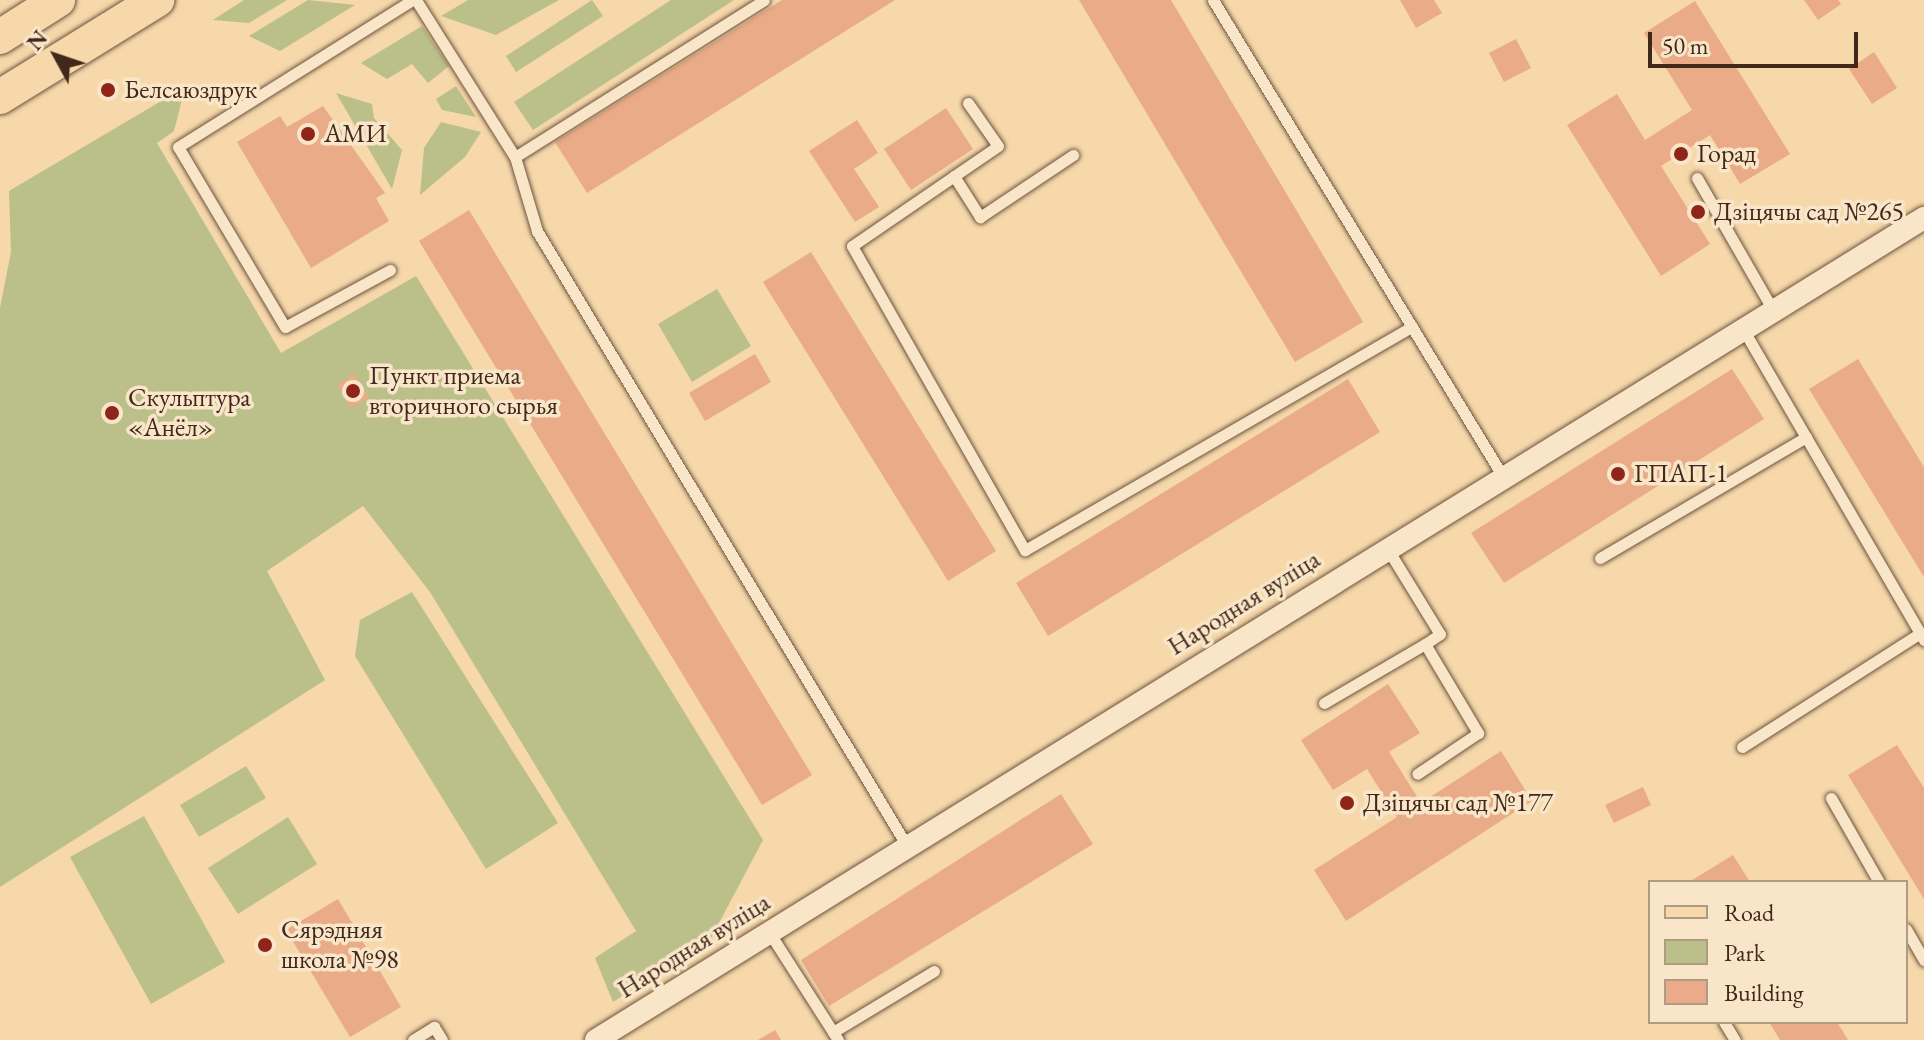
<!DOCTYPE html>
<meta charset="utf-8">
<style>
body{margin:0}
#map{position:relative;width:1924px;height:1040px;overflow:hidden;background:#f6d8ab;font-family:"EB Garamond",serif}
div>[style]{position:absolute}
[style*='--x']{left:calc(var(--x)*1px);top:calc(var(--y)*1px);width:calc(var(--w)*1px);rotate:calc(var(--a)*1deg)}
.green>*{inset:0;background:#bbbf89}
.building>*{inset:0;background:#e9ab88}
.roads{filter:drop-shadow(0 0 2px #6e543f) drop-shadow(0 0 2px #6e543f)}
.service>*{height:11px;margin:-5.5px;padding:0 5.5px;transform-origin:5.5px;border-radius:5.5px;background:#f9e6c8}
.minor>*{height:22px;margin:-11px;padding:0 11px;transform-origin:11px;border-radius:11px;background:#f9e6c8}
.primary>*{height:34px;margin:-17px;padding:0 17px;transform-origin:17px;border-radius:17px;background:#f6d8ab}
.dots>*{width:22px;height:22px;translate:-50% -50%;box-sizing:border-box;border:4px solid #f9e6c8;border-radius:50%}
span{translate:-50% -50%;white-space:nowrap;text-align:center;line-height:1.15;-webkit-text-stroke:7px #f9e6c8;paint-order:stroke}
.poi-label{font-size:26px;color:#41281b}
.left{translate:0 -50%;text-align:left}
.street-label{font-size:26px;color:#41281b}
.legend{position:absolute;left:1648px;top:880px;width:260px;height:144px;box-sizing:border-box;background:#f9e6c8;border:2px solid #af9a83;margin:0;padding:10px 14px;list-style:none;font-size:24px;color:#41281b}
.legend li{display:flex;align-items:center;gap:16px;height:40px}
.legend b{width:40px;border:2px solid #af9a83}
.north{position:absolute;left:16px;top:16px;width:80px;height:80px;-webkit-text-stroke:6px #f9e6c8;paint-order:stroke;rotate:310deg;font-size:22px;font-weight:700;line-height:32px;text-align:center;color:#41281b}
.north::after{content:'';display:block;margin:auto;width:28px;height:36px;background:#41281b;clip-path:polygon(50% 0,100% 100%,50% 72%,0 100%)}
.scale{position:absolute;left:1648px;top:32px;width:210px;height:36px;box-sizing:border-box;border:4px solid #41281b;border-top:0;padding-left:10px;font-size:24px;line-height:28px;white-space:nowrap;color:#41281b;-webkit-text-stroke:6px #f9e6c8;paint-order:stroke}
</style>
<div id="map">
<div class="green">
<i style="clip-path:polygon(244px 0,287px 0,249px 23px,213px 20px)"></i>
<i style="clip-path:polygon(308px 0,355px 5px,280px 51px,249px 36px)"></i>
<i style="clip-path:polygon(468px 0,559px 0,496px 35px,441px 16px)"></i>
<i style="clip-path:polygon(592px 0,603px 16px,516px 72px,506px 56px)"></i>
<i style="clip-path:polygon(671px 0,734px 0,533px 130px,514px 102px)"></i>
<i style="clip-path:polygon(422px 26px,449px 66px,428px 83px,412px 64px,387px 79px,361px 63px)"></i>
<i style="clip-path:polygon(456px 86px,476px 117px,442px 110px,436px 99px)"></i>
<i style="clip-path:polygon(185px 87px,174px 131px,157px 143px,281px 353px,416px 276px,763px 840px,710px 940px,613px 1002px,595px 958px,636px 931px,430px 592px,363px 506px,267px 571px,325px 680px,0 887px,0 308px,11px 252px,9px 191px)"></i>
<i style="clip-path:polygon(336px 93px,372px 104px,374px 118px,402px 150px,392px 189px)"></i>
<i style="clip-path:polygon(441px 122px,481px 132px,465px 157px,420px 195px,424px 148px)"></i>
<i style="clip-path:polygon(717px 289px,751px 346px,692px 382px,658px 324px)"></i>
<i style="clip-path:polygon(412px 592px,558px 823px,486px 869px,355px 656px,360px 620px)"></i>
<i style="clip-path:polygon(246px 766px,266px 798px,199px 837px,180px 805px)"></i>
<i style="clip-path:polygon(144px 816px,225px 962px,151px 1004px,70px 857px)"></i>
<i style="clip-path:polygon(288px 817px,317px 864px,238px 914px,208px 868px)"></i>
</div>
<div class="building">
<i style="clip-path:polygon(782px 0,895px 0,587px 193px,555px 142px)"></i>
<i style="clip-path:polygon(1079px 0,1171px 0,1363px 322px,1295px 362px)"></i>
<i style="clip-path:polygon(1400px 0,1434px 0,1442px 13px,1416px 28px)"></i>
<i style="clip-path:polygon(1804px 0,1838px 0,1841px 4px,1818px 20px)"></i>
<i style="clip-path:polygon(1695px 1px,1790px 154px,1740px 184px,1710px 135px,1661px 166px,1710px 244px,1661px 276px,1567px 125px,1617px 94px,1645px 140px,1692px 110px,1644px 33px)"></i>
<i style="clip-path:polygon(1516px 39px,1531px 68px,1504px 82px,1489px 53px)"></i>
<i style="clip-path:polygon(1874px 52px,1897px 88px,1872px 104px,1849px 69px)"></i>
<i style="clip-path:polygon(323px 106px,385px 193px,376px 198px,389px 221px,311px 268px,237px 142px,280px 116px,287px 127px)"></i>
<i style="clip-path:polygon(946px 108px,973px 149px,911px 190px,884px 149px)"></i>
<i style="clip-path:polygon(857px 120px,878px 153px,854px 169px,879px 207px,855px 222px,809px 151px)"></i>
<i style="clip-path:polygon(469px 210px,812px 775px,762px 805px,419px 241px)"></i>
<i style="clip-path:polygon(811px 252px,996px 551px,948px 581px,763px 282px)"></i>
<i style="clip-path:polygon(755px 354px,771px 382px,705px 421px,689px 393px)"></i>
<i style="clip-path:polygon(1858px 359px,1924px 467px,1924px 577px,1809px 389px)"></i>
<i style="clip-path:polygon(1732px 369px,1764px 419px,1504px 583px,1471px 533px)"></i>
<i style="clip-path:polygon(354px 374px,369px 397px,351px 408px,337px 385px)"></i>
<i style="clip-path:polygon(1348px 379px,1380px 432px,1048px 636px,1016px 583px)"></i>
<i style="clip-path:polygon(1388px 684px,1420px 733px,1389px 752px,1421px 803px,1501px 751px,1532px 801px,1346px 921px,1314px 870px,1397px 817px,1367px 769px,1333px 790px,1301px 740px)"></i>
<i style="clip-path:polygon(1897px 745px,1924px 788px,1924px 899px,1848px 775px)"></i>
<i style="clip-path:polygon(1643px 787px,1651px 805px,1614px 823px,1605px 805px)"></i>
<i style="clip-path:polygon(1061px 794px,1093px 844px,829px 1006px,801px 960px)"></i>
<i style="clip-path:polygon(1733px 855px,1750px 882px,1689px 882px)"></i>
<i style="clip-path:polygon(338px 899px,401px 1007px,350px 1037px,286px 930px)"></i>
<i style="clip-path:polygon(1769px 1022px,1837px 1022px,1848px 1040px,1780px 1040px)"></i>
<i style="clip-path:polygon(775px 1030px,781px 1040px,758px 1040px)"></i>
</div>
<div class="roads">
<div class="service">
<i style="--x:416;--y:0;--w:186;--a:57.8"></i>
<i style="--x:515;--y:157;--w:77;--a:73.4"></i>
<i style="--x:537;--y:231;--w:718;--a:58.97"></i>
<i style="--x:1213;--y:0;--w:556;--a:58.68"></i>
<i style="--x:968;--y:103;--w:52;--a:55.1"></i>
<i style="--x:998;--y:146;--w:177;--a:145.6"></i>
<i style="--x:852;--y:246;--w:350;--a:60.4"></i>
<i style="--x:1025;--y:550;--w:447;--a:-30"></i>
<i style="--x:515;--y:157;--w:294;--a:-32.2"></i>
<i style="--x:954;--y:176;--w:49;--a:57.6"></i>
<i style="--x:980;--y:217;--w:112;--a:-33.7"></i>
<i style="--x:1697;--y:178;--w:152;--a:60.1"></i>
<i style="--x:390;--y:270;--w:119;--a:151.5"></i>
<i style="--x:285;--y:327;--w:209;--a:-120.7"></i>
<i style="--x:178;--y:147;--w:276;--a:-32.1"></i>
<i style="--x:1743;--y:329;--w:360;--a:59.8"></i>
<i style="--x:1387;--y:548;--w:101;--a:58.4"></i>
<i style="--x:1440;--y:634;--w:18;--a:146"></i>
<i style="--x:1600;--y:558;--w:239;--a:-30.4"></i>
<i style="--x:1324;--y:703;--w:117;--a:-30.3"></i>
<i style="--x:1425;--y:644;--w:104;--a:59.2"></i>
<i style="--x:1478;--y:733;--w:73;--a:146.1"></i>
<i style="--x:1742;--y:747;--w:211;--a:-32.6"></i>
<i style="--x:1831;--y:798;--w:97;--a:60.3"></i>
<i style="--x:1906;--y:929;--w:36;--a:60"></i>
<i style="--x:769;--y:932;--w:119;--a:57.4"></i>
<i style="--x:1724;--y:1022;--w:21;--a:59"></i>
<i style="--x:413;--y:1040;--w:25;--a:-32"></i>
<i style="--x:434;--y:1027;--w:15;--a:58"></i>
<i style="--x:838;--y:1040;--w:9;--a:-122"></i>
<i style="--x:833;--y:1032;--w:118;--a:-31.1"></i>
</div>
<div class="minor">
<i style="--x:596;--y:1040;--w:1562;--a:-31.76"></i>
</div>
<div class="primary">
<i style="--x:0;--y:37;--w:69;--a:-32.5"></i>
<i style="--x:0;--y:97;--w:185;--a:-31.7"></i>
</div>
</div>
<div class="dots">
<i style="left:108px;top:90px;background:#8f2418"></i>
<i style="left:308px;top:134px;background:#8f2418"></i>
<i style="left:1681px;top:154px;background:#8f2418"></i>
<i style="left:1698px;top:212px;background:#8f2418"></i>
<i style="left:353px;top:391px;background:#8f2418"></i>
<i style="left:112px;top:413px;background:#8f2418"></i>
<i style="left:1618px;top:474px;background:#8f2418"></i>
<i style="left:1347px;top:803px;background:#8f2418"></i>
<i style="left:265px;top:945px;background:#8f2418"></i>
</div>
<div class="poi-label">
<span class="left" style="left:124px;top:90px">Белсаюздрук</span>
<span class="left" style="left:324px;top:134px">АМИ</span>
<span class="left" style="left:1697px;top:154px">Горад</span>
<span class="left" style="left:1714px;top:212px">Дзіцячы сад №265</span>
<span class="left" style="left:369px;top:391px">Пункт приема<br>вторичного сырья</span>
<span class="left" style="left:128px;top:413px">Скульптура<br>«Анёл»</span>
<span class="left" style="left:1634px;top:474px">ГПАП-1</span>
<span class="left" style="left:1363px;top:803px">Дзіцячы сад №177</span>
<span class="left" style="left:281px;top:945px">Сярэдняя<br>школа №98</span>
</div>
<div class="street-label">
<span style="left:1244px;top:603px;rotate:-32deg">Народная вуліца</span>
<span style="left:694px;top:946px;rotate:-32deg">Народная вуліца</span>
</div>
<ul class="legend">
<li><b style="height:10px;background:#f6d8ab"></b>Road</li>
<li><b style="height:22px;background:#bbbf89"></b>Park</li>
<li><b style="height:22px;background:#e9ab88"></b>Building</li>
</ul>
<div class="north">N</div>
<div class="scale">50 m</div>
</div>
